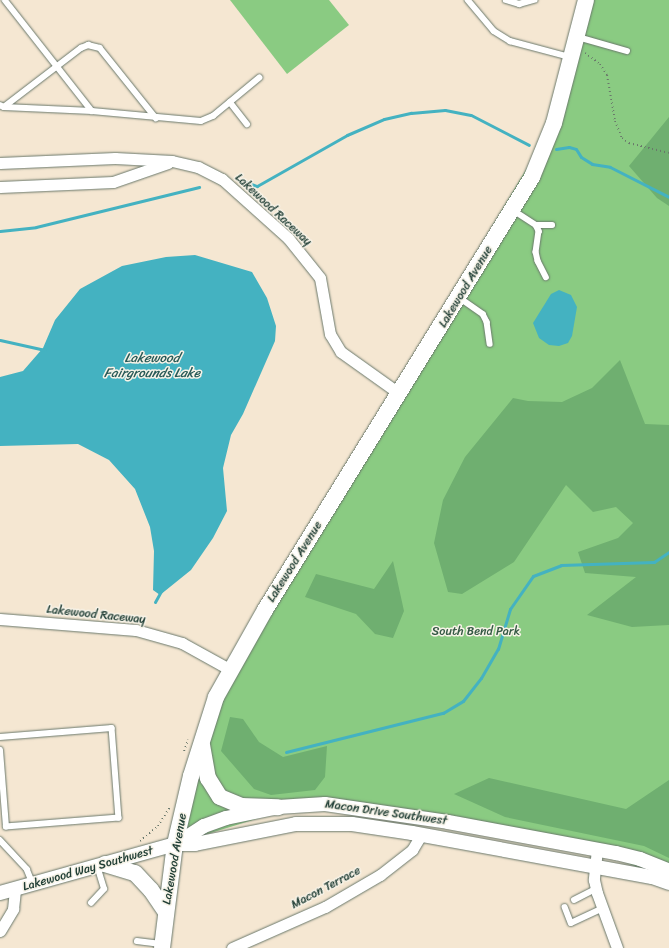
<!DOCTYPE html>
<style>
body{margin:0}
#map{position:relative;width:669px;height:948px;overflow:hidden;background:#f5e7d2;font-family:Sriracha,sans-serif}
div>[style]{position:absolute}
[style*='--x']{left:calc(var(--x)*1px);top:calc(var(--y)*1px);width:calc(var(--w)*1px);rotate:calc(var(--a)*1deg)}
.green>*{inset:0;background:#8acb82}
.forest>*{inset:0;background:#6faf70}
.water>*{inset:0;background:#44b2c1}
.stream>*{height:3px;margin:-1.5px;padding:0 1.5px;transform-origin:1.5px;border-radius:1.5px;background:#44b2c1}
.path>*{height:2px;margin-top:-1px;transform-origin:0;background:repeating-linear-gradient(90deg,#6a786b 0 1px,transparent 0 4px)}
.roads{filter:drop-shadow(0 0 1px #6a786b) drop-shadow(0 0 1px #6a786b)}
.service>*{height:5.5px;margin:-2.75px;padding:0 2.75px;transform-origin:2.75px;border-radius:2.75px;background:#fff}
.minor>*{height:11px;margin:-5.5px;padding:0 5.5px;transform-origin:5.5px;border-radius:5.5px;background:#fff}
.tertiary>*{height:14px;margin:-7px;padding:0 7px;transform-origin:7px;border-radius:7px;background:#fff}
.secondary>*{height:16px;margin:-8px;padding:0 8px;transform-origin:8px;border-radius:8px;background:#fff}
span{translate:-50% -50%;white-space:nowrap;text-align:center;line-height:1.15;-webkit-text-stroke:3px #f7f3e8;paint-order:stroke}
.street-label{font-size:12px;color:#1f3d34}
.park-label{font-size:12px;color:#345944}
.water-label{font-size:13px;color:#285a57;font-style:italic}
</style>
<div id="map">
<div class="green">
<i style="clip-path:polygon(230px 0,329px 0,349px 25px,287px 74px)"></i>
<i style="clip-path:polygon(586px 0,669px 0,669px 882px,597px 849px,304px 804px,175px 844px,229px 669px,553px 124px)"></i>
</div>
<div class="forest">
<i style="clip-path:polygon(669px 117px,669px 206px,657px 198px,629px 166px)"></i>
<i style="clip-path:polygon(620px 360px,645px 424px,669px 425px,669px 625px,632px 627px,587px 615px,636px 577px,585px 573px,578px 552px,618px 538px,633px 523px,616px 507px,593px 512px,566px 485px,514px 562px,462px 594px,448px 592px,434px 543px,443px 500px,465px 457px,513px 398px,528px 401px,562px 402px,592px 388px)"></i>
<i style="clip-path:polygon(393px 561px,404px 611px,393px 638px,375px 634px,356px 614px,305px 597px,316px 574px,374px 589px)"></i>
<i style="clip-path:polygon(230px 717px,243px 719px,259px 742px,283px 757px,327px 746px,325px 777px,315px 790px,271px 795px,254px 789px,221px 751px)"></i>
<i style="clip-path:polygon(489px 778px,626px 809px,669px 780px,669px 858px,644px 846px,505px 817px,454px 794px)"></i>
</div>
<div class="water">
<i style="clip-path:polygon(195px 255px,252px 272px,267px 298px,276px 326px,275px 341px,243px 414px,231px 435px,223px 468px,227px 511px,213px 538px,191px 570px,160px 595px,153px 590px,154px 551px,150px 527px,135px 489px,109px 460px,78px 444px,0 446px,0 377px,23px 371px,43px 348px,55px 320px,80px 289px,122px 266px,166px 257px)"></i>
<i style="clip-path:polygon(559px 290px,571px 295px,577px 307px,572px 336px,568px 343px,559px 346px,549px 345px,539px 338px,533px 323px,551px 294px)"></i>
</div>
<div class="stream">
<i style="--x:556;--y:149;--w:13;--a:-9"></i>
<i style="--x:569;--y:147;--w:7;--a:16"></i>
<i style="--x:576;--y:149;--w:9;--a:58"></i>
<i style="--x:581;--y:157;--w:13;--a:32"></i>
<i style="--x:592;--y:164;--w:18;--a:9"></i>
<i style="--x:610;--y:167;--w:66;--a:27"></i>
<i style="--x:241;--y:180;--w:17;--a:21"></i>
<i style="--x:257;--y:186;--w:103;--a:-29.5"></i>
<i style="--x:347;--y:135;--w:40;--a:-23.4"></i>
<i style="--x:384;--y:119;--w:28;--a:-13"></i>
<i style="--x:411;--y:113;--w:34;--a:-5"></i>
<i style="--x:445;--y:110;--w:26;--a:11"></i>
<i style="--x:471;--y:115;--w:65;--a:27.3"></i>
<i style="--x:0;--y:231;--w:36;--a:-6"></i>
<i style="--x:36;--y:227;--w:168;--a:-13.8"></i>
<i style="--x:0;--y:340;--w:46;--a:12.5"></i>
<i style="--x:155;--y:602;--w:13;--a:-61"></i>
<i style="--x:286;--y:752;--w:162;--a:-14"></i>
<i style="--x:443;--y:713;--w:23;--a:-31"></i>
<i style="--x:463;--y:701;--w:29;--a:-52"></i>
<i style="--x:481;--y:678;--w:34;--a:-60"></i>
<i style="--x:498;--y:649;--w:42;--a:-73.3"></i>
<i style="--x:510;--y:609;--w:40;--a:-55.1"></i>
<i style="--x:533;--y:576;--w:30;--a:-21"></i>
<i style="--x:561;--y:565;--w:93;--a:-1.8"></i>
<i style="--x:654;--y:562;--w:18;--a:-34"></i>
</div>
<div class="path">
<i style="--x:585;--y:53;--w:19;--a:36"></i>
<i style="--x:600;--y:64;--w:13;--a:58"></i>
<i style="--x:607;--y:75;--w:47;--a:80.1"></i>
<i style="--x:615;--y:121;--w:18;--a:68"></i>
<i style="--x:622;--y:138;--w:9;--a:36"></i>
<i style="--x:629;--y:143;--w:41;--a:14"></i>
<i style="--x:184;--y:751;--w:12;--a:-70"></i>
<i style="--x:140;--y:841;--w:23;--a:-40"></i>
<i style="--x:158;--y:826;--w:22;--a:-58"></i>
</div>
<div class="roads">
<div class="service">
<i style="--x:5;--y:0;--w:141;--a:51.9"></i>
<i style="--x:468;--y:0;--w:40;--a:50"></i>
<i style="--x:494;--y:31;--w:19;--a:32"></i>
<i style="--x:510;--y:41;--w:62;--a:14.9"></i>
<i style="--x:506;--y:0;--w:14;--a:17"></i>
<i style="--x:519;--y:4;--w:16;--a:-15"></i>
<i style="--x:578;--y:37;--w:51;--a:15.9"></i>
<i style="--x:230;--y:102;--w:28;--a:52"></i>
<i style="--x:0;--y:105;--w:4;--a:27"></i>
<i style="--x:4;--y:107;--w:88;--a:2.6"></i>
<i style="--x:92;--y:111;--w:109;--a:5.2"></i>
<i style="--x:201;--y:121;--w:13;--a:-23"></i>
<i style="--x:213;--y:116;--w:60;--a:-39.6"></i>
<i style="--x:4;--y:107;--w:97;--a:-37.5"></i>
<i style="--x:81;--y:48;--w:8;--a:-23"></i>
<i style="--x:88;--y:45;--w:12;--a:14"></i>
<i style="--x:100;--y:48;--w:90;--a:51.3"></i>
<i style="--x:513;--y:210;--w:27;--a:33"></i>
<i style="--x:536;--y:225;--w:16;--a:0"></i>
<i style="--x:536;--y:225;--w:7;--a:63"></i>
<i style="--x:539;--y:231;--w:21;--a:98"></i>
<i style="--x:536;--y:252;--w:9;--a:77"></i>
<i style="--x:538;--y:261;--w:18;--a:63"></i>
<i style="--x:460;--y:298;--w:28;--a:35"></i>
<i style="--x:483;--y:314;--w:9;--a:63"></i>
<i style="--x:487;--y:322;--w:22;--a:82"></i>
<i style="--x:0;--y:737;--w:112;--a:-4.6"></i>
<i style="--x:112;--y:728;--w:90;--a:85.6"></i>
<i style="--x:119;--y:818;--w:113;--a:175.4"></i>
<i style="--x:6;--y:827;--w:77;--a:-94.5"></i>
<i style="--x:0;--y:840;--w:40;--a:47"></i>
<i style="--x:27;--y:869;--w:16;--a:68"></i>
<i style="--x:574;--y:900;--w:25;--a:-27"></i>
<i style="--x:91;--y:903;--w:19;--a:-47"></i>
<i style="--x:104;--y:889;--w:24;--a:-107"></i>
<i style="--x:565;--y:907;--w:17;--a:69"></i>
<i style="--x:571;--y:923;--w:35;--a:-25"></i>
<i style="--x:137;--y:941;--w:24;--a:7"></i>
</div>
<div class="minor">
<i style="--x:0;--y:163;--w:115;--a:-2.5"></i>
<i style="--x:115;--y:158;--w:57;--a:3"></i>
<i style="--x:172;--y:161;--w:27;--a:13"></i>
<i style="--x:198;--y:167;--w:27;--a:27"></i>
<i style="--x:222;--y:179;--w:89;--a:41.8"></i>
<i style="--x:288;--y:238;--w:51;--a:51.3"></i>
<i style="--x:320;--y:278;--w:57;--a:79.9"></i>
<i style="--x:330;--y:334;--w:21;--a:59"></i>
<i style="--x:341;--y:352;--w:72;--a:35.4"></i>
<i style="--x:0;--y:187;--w:113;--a:-2.5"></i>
<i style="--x:113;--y:182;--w:58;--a:-19.1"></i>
<i style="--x:0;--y:619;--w:136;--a:4.6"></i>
<i style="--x:136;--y:630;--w:48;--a:15.8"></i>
<i style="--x:182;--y:643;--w:54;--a:29"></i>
<i style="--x:597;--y:849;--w:31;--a:96"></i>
<i style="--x:594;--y:880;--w:13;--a:77"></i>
<i style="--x:597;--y:893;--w:59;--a:70"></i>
<i style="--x:0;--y:931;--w:26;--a:-59"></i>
<i style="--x:13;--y:909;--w:20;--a:-84"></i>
<i style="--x:232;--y:948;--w:102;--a:-23.8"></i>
<i style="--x:325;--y:907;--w:64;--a:-30.2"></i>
<i style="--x:380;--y:875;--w:41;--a:-38"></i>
<i style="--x:412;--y:850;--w:17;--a:-59"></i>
</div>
<div class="tertiary">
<i style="--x:176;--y:844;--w:33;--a:-33"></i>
<i style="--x:204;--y:826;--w:23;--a:-20"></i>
<i style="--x:226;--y:818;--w:53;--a:-11.9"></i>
<i style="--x:278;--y:807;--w:47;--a:-3.7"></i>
<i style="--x:325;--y:804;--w:124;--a:8.3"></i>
<i style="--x:448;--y:822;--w:171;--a:10.5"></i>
<i style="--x:616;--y:853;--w:25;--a:14"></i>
<i style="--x:640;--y:859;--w:31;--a:22"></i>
<i style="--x:0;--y:893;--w:182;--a:-15.6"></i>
<i style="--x:175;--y:844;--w:20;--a:0"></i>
<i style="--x:195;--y:844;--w:103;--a:-11.2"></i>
<i style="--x:296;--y:824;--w:56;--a:0"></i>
<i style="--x:352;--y:824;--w:61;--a:8.5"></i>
<i style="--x:412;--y:833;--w:244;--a:10.4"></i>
<i style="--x:652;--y:877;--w:18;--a:19"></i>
</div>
<div class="secondary">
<i style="--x:202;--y:745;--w:34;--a:80"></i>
<i style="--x:208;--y:778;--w:22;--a:58"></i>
<i style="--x:220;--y:797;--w:23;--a:23"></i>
<i style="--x:241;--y:806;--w:37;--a:2"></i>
<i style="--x:105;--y:864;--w:31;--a:17"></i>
<i style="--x:135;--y:873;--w:23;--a:47"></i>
<i style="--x:151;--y:890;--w:27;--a:56"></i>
<i style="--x:162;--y:948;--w:105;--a:-82.9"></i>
<i style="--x:175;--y:844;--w:70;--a:-76.8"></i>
<i style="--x:191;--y:776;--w:83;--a:-72.4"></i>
<i style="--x:216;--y:697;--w:100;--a:-60.6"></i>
<i style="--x:265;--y:610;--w:509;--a:-58.34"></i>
<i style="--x:532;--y:177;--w:58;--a:-67.8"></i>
<i style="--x:554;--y:123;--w:127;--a:-75.4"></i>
</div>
</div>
<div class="street-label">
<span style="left:273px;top:210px;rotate:43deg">Lakewood Raceway</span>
<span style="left:466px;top:287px;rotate:-59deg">Lakewood Avenue</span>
<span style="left:295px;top:562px;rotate:-58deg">Lakewood Avenue</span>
<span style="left:96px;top:615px;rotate:6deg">Lakewood Raceway</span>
<span style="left:386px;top:813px;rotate:8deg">Macon Drive Southwest</span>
<span style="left:175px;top:859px;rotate:-80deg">Lakewood Avenue</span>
<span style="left:88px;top:869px;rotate:-16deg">Lakewood Way Southwest</span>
<span style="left:326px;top:888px;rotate:-28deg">Macon Terrace</span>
</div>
<div class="park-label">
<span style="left:476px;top:632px">South Bend Park</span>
</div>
<div class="water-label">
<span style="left:152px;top:366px">Lakewood<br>Fairgrounds Lake</span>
</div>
</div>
